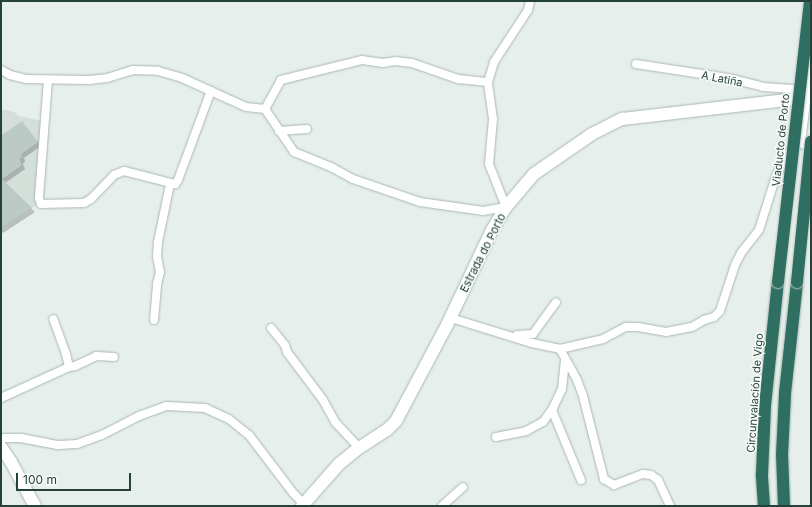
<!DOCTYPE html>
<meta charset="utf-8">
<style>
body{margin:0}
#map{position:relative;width:812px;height:507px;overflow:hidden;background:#e6efeb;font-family:Inter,sans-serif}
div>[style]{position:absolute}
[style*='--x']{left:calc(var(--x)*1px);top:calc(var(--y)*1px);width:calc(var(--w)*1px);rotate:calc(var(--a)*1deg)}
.built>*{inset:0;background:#d4dfda}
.shadow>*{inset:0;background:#0003}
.building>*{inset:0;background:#bbcac4}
.roads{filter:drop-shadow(0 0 1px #a8b8b2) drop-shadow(0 0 1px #a8b8b2)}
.street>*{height:8px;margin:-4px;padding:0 4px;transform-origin:4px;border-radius:4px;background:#fff}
.secondary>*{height:12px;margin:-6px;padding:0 6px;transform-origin:6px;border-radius:6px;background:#fff}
.highway>*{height:12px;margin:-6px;padding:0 6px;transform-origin:6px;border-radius:6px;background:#2f6f62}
.bridges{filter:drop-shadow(0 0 1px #c2cac8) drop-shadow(0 0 1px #c2cac8)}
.highway-bridge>*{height:12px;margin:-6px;padding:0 6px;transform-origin:6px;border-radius:6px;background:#2f6f62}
span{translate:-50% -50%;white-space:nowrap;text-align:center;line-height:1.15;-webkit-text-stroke:3px #f7fbf9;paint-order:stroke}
.street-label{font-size:11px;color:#24423a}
.frame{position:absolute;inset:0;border:2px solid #24423a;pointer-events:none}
.scale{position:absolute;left:16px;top:473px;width:115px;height:18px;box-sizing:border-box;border:2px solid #24423a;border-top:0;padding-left:5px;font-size:12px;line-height:14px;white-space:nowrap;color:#24423a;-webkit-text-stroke:3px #f7fbf9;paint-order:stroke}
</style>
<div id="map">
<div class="built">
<i style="clip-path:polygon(1px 109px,14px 112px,19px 116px,43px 121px,37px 205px,1px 228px)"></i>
</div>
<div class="shadow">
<i style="clip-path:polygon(22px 122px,41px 146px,24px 158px,25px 161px,23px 164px,25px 169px,5px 183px,35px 212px,3px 233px,1px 231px,1px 136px)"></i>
</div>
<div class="building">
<i style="clip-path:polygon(22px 121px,38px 142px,21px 154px,22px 157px,19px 159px,22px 165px,2px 179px,32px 208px,1px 228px,1px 136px)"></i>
</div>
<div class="roads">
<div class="street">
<i style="--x:636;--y:64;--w:93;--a:8.7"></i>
<i style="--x:728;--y:78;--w:36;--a:14"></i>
<i style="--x:763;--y:87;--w:44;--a:3.9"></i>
<i style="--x:1;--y:70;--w:10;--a:29"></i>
<i style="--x:10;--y:75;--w:16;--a:14"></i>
<i style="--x:26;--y:79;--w:63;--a:0.9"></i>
<i style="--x:89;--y:80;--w:18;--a:-6"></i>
<i style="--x:107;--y:78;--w:27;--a:-17"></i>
<i style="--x:133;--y:70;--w:25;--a:2"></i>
<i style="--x:158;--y:71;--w:25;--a:16"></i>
<i style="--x:182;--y:78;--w:70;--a:24.4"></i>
<i style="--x:246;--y:107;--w:19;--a:6"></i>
<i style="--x:48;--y:80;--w:118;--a:94.4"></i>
<i style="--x:39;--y:198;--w:6;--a:72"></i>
<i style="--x:41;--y:204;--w:43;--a:-1.3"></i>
<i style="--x:84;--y:203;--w:8;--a:-30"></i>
<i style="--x:91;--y:199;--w:33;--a:-46"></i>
<i style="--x:114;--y:175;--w:11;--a:-22"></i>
<i style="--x:124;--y:171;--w:53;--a:14.3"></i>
<i style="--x:175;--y:184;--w:5;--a:-53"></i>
<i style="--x:178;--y:180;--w:95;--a:-69.7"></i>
<i style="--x:265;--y:109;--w:52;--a:56"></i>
<i style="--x:294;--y:152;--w:40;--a:22"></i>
<i style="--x:331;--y:167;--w:25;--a:29"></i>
<i style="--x:353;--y:179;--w:71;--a:18.9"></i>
<i style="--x:420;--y:202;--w:64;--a:8.1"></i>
<i style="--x:483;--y:211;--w:23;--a:-10"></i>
<i style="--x:506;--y:207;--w:46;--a:-111.6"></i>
<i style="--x:489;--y:164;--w:45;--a:-84.9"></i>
<i style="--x:493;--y:119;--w:37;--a:-98"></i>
<i style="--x:488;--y:82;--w:21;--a:-73"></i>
<i style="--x:494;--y:62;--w:62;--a:-56.8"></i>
<i style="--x:528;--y:10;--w:9;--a:-77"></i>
<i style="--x:265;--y:109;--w:33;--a:-61"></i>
<i style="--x:281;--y:80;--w:83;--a:-13.9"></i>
<i style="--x:362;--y:60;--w:21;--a:8"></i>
<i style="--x:383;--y:63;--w:12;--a:-9"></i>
<i style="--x:395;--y:61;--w:17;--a:7"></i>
<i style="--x:412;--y:63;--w:49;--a:19.2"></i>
<i style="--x:458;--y:79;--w:30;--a:6"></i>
<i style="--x:279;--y:131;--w:28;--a:-4"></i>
<i style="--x:804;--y:145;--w:4;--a:-135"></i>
<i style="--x:801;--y:142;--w:80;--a:-82.8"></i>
<i style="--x:451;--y:318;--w:85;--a:17.2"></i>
<i style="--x:532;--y:343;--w:29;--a:12"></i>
<i style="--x:560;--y:349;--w:44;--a:-13.1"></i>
<i style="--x:603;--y:339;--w:26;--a:-28"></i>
<i style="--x:626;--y:327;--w:12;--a:0"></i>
<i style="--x:638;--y:327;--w:28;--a:10"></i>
<i style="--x:666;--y:332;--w:26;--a:-11"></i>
<i style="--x:692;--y:327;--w:14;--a:-30"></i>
<i style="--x:704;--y:320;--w:10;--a:-17"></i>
<i style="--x:714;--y:317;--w:8;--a:-45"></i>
<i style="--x:720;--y:311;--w:48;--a:-71.9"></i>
<i style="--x:735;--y:265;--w:13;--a:-63"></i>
<i style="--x:741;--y:253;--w:29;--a:-52"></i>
<i style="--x:759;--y:230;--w:57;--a:-72.5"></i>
<i style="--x:776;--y:176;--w:25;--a:-63"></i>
<i style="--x:787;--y:154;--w:18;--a:-41"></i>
<i style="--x:154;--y:320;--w:36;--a:-85"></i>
<i style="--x:157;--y:284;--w:12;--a:-76"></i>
<i style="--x:160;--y:272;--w:16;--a:-101"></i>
<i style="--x:157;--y:256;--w:14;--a:-86"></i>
<i style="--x:158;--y:242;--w:59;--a:-78.3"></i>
<i style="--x:271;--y:328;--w:22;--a:51"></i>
<i style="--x:285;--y:345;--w:7;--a:74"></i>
<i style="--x:287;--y:352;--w:60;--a:53.1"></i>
<i style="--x:323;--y:400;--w:25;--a:61"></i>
<i style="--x:335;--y:422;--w:35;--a:47"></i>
<i style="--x:517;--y:335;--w:16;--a:-4"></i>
<i style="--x:533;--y:334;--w:39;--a:-54"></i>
<i style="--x:560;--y:349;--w:35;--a:61"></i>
<i style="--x:577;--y:380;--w:17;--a:69"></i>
<i style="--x:583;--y:396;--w:86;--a:75.8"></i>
<i style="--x:604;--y:479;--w:12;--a:31"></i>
<i style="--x:614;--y:485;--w:31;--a:-21"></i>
<i style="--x:643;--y:474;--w:8;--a:7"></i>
<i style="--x:651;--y:475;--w:9;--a:36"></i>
<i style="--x:658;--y:480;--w:29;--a:65"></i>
<i style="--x:69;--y:367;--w:6;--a:-9"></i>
<i style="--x:75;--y:366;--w:23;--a:-25"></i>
<i style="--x:96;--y:356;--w:18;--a:3"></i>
<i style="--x:1;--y:398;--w:75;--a:-24.5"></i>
<i style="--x:69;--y:367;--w:13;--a:-103"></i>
<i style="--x:66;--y:354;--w:37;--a:-110"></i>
<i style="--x:552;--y:410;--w:76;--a:67.5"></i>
<i style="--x:496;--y:437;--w:31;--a:-11"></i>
<i style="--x:526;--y:431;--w:19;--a:-28"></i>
<i style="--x:543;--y:422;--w:17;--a:-54"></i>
<i style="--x:553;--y:408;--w:21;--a:-65"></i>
<i style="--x:562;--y:389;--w:30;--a:-84"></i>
<i style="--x:1;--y:438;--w:20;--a:0"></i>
<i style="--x:21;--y:438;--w:38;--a:11"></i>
<i style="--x:58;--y:445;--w:19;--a:-3"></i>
<i style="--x:77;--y:444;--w:27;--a:-20"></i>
<i style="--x:102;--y:435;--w:42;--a:-27.2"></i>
<i style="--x:139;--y:416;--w:29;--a:-20"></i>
<i style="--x:166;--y:406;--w:39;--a:3"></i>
<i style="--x:205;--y:408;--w:26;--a:25"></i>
<i style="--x:229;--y:419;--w:26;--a:39"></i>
<i style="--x:249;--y:435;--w:74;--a:52.7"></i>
<i style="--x:294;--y:494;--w:14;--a:45"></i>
<i style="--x:442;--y:506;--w:28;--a:-42"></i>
</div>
<div class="secondary">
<i style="--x:1;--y:447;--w:18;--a:56"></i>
<i style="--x:11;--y:462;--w:50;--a:61.4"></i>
<i style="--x:302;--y:506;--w:56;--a:-48.6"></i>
<i style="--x:339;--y:464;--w:26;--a:-39"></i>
<i style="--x:359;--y:448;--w:33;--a:-33"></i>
<i style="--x:387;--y:430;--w:13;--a:-45"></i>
<i style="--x:396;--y:421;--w:109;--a:-62"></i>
<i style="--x:447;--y:325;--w:105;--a:-64.7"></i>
<i style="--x:492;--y:230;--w:27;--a:-59"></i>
<i style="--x:506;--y:207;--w:43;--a:-49.7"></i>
<i style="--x:534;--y:174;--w:70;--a:-34.6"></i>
<i style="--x:592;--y:134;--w:34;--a:-27"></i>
<i style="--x:622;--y:119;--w:190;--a:-6.6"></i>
</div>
<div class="highway">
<i style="--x:764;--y:506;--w:32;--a:-94"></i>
<i style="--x:762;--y:474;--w:69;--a:-87.5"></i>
<i style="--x:765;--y:405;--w:124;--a:-84"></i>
<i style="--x:784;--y:506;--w:51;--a:-92.2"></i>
<i style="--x:782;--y:455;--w:62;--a:-87.2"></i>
<i style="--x:785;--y:393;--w:112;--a:-83.8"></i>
</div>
</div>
<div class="bridges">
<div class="highway-bridge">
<i style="--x:778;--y:282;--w:283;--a:-83.5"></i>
<i style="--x:797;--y:282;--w:141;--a:-84.3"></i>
</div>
</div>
<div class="street-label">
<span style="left:722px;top:79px;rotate:11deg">A Latiña</span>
<span style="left:781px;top:140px;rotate:-84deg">Viaducto de Porto</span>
<span style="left:483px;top:253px;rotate:-63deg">Estrada do Porto</span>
<span style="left:755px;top:393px;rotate:-86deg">Circunvalación de Vigo</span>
</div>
<div class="frame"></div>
<div class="scale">100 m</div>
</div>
